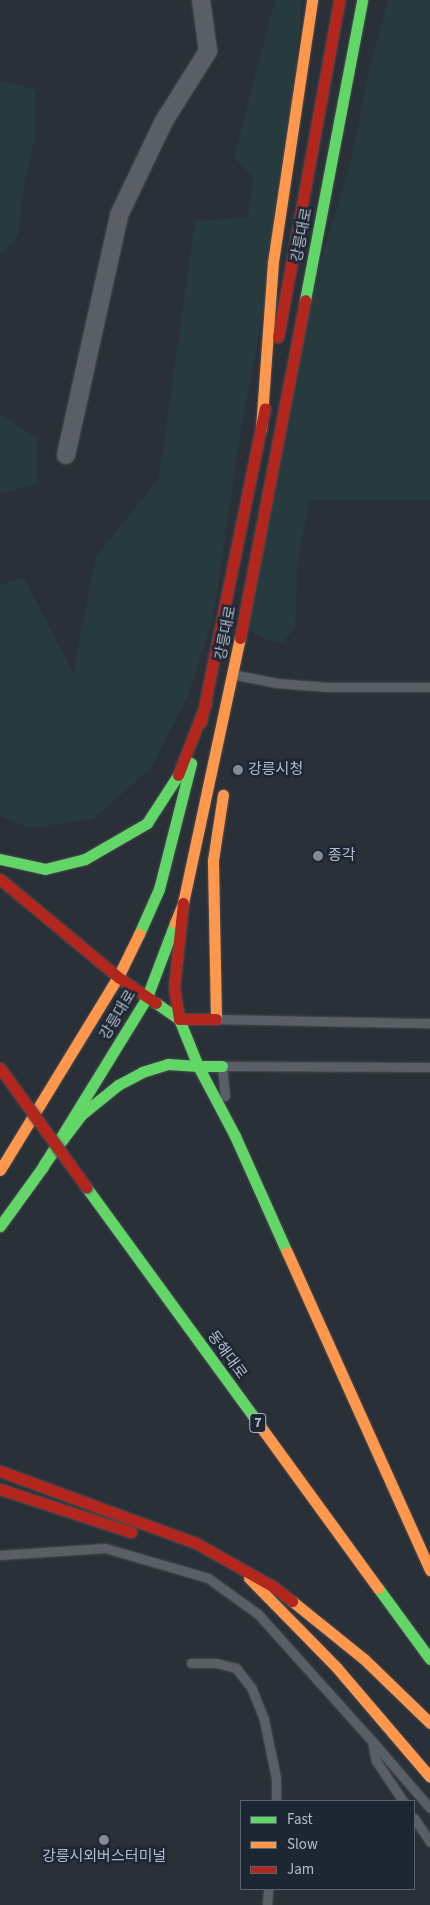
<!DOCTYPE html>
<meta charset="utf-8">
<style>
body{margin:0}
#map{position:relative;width:430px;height:1905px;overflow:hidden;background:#2a3038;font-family:"Source Sans 3","Noto Sans KR",sans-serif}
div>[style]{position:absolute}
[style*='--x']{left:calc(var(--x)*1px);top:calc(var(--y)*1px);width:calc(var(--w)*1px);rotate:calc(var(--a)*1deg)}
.green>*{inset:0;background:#273a3e}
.roads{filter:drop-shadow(0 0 1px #484c53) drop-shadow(0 0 1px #484c53)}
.lane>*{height:9px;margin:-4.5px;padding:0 4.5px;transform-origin:4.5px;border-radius:4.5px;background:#5a5e66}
.street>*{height:18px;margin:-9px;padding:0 9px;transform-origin:9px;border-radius:9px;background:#5a5e66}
.fast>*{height:11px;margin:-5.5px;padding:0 5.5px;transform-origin:5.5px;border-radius:5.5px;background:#63d668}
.slow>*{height:11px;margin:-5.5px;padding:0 5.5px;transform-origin:5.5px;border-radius:5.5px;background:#ff974d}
.jam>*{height:11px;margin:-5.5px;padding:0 5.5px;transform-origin:5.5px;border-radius:5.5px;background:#b3261e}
.bridges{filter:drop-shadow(0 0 1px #484c55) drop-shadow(0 0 1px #484c55)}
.jam-bridge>*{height:11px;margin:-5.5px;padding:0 5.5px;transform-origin:5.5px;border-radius:5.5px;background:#b3261e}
.dots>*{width:14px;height:14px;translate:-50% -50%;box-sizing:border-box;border:2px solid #1d2633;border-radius:50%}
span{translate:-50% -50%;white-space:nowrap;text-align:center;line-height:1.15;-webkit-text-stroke:5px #1d2633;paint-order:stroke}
.shield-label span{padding:1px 4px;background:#1d2633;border:1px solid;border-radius:4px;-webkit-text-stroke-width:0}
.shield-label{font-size:14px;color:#b4bcc9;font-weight:700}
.street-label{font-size:15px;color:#b4bcc9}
.poi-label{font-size:15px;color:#b4bcc9}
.left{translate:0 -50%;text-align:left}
.legend{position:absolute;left:240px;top:1800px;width:175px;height:90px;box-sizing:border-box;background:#1d2633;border:1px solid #59626f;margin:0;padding:6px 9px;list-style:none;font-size:15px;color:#b4bcc9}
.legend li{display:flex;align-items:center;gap:10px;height:25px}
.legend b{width:25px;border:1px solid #59626f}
</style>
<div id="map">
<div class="green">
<i style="clip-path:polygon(275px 0,302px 0,289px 173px,239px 442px,213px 619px,187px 698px,152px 767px,93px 819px,30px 828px,0 816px,0 585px,24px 577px,73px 673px,96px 556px,159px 478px,195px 221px,248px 217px,253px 178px,234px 157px)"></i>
<i style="clip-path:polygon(388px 0,430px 0,430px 500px,309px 500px,298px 563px,295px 627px,283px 642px,269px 641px,243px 627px,312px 290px,351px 161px,368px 74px)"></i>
<i style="clip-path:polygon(0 80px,35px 90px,35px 138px,24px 186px,18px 235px,0 255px)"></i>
<i style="clip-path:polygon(0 414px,38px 439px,38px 483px,0 494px)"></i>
</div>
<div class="roads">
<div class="lane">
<i style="--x:236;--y:675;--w:42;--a:11"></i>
<i style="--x:277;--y:683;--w:51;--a:4.5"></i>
<i style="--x:328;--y:687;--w:102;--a:0"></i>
<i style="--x:218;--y:1019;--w:212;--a:1.1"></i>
<i style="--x:225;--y:1096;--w:30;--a:-96"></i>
<i style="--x:222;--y:1066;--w:208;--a:0.3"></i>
<i style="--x:0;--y:1555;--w:105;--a:-3.8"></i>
<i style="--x:105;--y:1548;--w:107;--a:16.2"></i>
<i style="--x:208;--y:1578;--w:62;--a:35.8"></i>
<i style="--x:258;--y:1614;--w:171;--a:48.1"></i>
<i style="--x:372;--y:1741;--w:20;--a:79"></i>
<i style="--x:376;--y:1761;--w:48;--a:56"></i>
<i style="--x:191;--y:1663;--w:25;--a:0"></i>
<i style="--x:216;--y:1663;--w:21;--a:14"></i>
<i style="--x:236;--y:1668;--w:24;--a:52"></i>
<i style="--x:251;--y:1687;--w:35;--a:68"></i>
<i style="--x:264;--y:1720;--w:59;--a:78.3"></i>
<i style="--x:276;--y:1778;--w:23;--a:90"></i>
<i style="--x:373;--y:1742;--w:87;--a:49.2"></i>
<i style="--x:414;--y:1818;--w:29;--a:56"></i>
<i style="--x:267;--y:1905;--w:16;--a:-86"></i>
</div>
<div class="street">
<i style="--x:66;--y:455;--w:246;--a:-77.5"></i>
<i style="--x:119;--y:215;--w:104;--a:-64.4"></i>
<i style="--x:164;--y:121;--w:83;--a:-57.8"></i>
<i style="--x:208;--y:51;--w:51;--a:-97.8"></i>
</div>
<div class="fast">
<i style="--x:305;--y:300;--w:305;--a:-79.2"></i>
<i style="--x:0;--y:859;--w:46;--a:12.5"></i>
<i style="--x:45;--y:869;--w:41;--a:-14"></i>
<i style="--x:85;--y:859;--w:72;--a:-30.1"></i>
<i style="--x:147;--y:823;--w:57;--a:-57.1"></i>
<i style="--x:139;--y:934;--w:49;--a:-66"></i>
<i style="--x:159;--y:889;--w:130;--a:-75.7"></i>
<i style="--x:156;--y:1003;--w:28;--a:35"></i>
<i style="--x:179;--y:1019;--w:51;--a:68"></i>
<i style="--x:198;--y:1066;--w:79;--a:62.1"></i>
<i style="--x:235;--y:1136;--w:127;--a:65.9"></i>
<i style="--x:198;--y:1066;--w:24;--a:0"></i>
<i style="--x:44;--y:1164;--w:61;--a:-52.9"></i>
<i style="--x:81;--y:1115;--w:48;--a:-39"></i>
<i style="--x:118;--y:1085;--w:27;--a:-28"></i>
<i style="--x:142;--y:1072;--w:27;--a:-17"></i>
<i style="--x:168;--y:1064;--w:30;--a:4"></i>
<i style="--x:86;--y:1187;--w:287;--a:53.9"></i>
<i style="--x:0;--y:1226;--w:72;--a:-54.1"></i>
<i style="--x:42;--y:1168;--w:201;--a:-58.4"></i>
<i style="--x:147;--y:997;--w:79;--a:-69.3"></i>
<i style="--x:378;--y:1588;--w:88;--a:53.8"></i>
</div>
<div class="slow">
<i style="--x:261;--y:429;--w:167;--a:-85.9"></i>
<i style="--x:273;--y:262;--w:265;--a:-81.5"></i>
<i style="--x:175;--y:923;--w:22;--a:-68"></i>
<i style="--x:183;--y:903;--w:271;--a:-77.9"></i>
<i style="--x:216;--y:1019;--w:159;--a:-91.1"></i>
<i style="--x:213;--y:860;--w:66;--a:-81.3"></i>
<i style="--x:0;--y:1170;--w:226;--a:-58.6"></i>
<i style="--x:118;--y:977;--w:48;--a:-64"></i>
<i style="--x:287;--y:1252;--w:349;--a:65.8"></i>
<i style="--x:255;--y:1419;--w:209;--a:54"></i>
<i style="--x:249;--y:1578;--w:126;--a:45.6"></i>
<i style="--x:337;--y:1668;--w:143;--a:49.5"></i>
<i style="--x:292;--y:1601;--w:92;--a:38.9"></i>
<i style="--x:364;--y:1659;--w:92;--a:44.1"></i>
</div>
<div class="jam">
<i style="--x:278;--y:337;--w:342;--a:-79.7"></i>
<i style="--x:240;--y:638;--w:344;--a:-79.1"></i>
<i style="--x:201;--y:722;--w:320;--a:-78.5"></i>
<i style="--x:178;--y:775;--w:77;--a:-68.7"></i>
<i style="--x:0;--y:879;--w:153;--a:39.7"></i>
<i style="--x:118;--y:977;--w:46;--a:34.4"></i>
<i style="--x:183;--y:903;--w:84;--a:96.1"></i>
<i style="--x:174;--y:987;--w:32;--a:81"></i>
<i style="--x:179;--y:1019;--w:37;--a:0"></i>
<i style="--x:0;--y:1471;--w:209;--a:20.2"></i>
<i style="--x:196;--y:1543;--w:90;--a:29.4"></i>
<i style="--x:274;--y:1587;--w:23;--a:38"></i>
<i style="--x:0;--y:1489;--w:138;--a:18.2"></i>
</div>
</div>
<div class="bridges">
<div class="jam-bridge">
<i style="--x:0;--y:1068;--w:147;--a:54.1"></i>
</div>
</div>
<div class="dots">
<i style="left:238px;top:770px;background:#848b96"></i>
<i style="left:318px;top:856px;background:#848b96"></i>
<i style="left:104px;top:1840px;background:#848b96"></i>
</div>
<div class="shield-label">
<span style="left:258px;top:1423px">7</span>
</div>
<div class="street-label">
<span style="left:302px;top:235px;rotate:-79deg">강릉대로</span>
<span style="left:226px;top:633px;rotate:-79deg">강릉대로</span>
<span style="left:118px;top:1015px;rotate:-59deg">강릉대로</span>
<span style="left:227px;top:1355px;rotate:54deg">동해대로</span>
</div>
<div class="poi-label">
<span class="left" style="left:248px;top:770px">강릉시청</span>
<span class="left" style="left:328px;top:856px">종각</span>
<span style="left:104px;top:1857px">강릉시외버스터미널</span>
</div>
<ul class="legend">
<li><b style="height:6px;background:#63d668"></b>Fast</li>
<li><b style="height:6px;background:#ff974d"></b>Slow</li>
<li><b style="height:6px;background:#b3261e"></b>Jam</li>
</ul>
</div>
